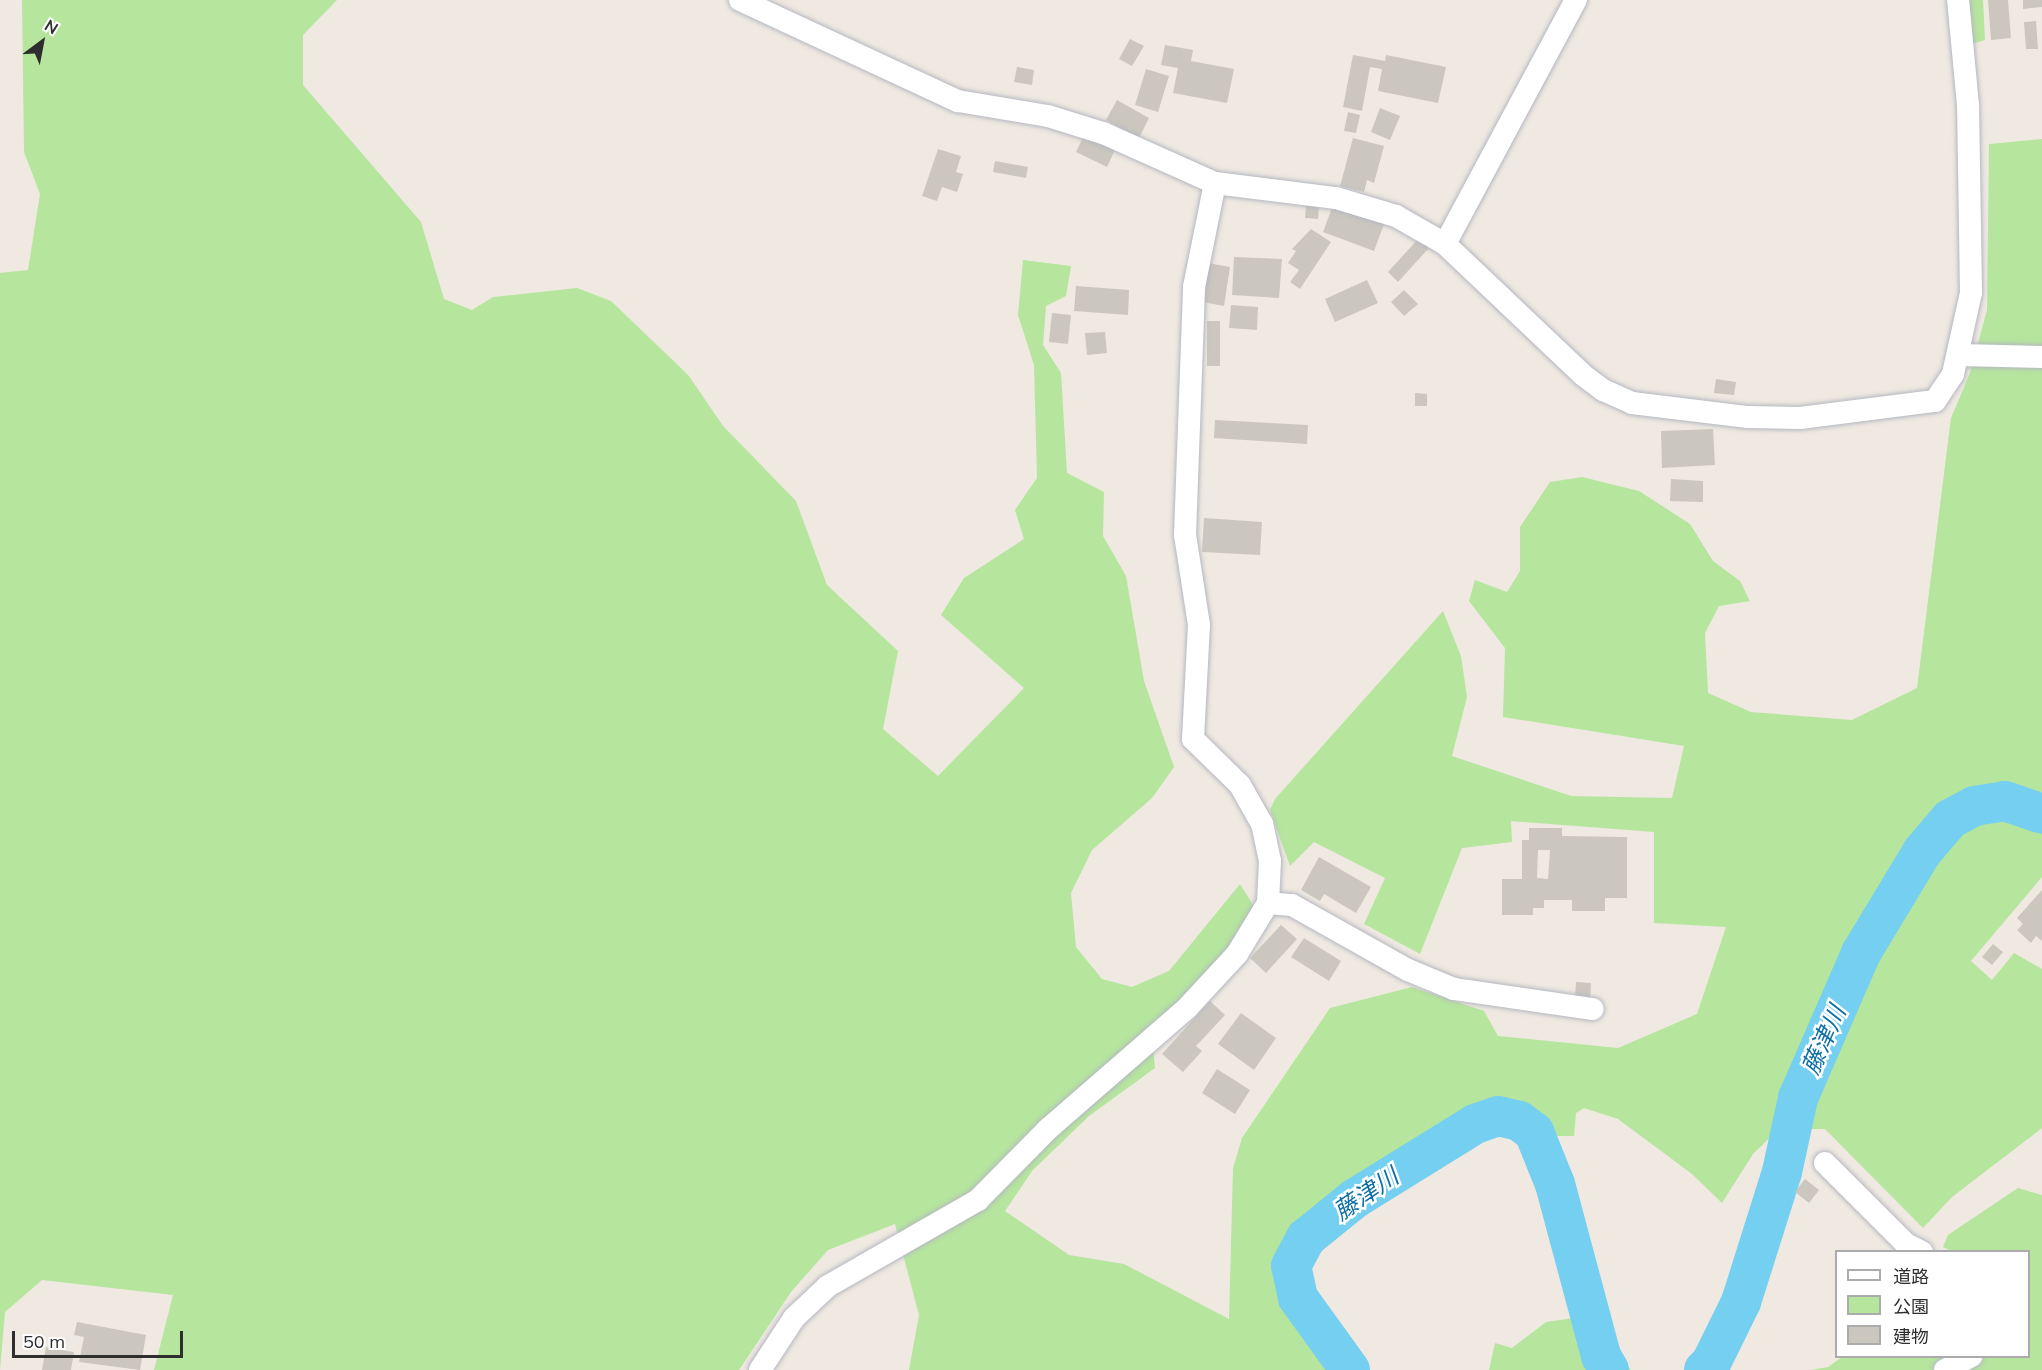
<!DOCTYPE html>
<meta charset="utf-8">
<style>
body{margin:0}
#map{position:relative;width:2042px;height:1370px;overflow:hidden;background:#efe9e1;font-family:Mulish,"Noto Sans JP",sans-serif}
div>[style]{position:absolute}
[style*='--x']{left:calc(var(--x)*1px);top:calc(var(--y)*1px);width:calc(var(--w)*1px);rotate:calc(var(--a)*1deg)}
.green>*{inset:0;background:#b6e59e}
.river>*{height:40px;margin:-20px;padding:0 20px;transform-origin:20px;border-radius:20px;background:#75cff0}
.building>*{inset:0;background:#cbc7bf}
.roads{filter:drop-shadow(0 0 2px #b4b7c1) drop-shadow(0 0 2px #b4b7c1)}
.street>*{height:22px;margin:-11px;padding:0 11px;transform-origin:11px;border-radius:11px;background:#fff}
span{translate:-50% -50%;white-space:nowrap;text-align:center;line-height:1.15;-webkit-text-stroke:5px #fff;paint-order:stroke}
.water-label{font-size:24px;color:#0d6fa3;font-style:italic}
.legend{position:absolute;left:1835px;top:1250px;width:195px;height:108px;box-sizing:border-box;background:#fff;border:2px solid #ababab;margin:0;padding:8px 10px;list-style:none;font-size:18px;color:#2e2e2e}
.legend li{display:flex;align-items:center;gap:12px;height:30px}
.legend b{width:30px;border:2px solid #ababab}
.north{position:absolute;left:12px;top:12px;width:60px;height:60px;-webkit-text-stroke:4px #fff;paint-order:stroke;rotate:32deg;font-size:16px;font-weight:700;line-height:24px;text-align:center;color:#2e2e2e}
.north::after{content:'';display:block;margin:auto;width:21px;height:27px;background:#2e2e2e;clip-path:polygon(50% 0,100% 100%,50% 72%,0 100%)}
.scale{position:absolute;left:12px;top:1331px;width:171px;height:27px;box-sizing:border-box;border:3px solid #2e2e2e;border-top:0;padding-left:8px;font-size:18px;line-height:21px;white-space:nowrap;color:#2e2e2e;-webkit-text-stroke:4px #fff;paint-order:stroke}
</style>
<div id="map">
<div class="green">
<i style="clip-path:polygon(22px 0,337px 0,303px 35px,303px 85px,421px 222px,444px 299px,472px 310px,493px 297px,577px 288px,611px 301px,658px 346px,689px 376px,723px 426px,796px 501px,827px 585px,898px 651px,883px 729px,938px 776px,1024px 688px,941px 615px,964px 578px,1024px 539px,1015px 510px,1037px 478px,1034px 365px,1018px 315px,1023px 260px,1071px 266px,1066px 296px,1046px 306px,1043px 345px,1061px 373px,1067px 473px,1104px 492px,1103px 536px,1126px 576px,1144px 681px,1174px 767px,1152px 798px,1092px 850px,1071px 893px,1076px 947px,1102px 979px,1132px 987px,1169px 971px,1240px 884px,1255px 908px,1229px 953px,1151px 1027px,1155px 1068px,1089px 1116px,1032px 1171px,1005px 1211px,1069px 1255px,1124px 1264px,1229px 1319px,1233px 1168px,1242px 1138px,1330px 1008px,1412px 987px,1484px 1011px,1498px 1036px,1618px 1048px,1697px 1014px,1726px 927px,1654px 923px,1654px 832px,1511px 821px,1512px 842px,1462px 848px,1420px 954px,1364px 924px,1385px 878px,1314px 842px,1290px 866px,1270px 810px,1275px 799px,1443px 611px,1461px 656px,1467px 697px,1452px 756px,1571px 796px,1672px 798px,1684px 746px,1503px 717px,1505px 648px,1469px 601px,1475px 580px,1507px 592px,1520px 571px,1520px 527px,1550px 482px,1582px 477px,1639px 491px,1690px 524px,1713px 561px,1740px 581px,1750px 601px,1719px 606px,1705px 633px,1708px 693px,1751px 712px,1852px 720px,1917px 688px,1951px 418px,1970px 373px,1987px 310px,1989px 144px,2042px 139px,2042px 877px,1971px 961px,1992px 980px,2014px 953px,2042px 969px,2042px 1128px,1952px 1197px,1923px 1228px,1825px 1129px,1779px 1129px,1753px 1154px,1722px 1203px,1692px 1174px,1618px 1119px,1584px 1108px,1576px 1113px,1574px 1136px,1547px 1136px,1529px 1115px,1497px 1110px,1455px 1126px,1311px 1222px,1286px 1261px,1286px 1288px,1339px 1370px,909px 1370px,919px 1315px,895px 1224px,828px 1250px,791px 1292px,739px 1370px,154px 1370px,173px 1295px,42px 1280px,5px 1312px,0 1370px,0 273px,28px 270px,40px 194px,24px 152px)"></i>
<i style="clip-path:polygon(1965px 0,1983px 0,1985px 40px,1972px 44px)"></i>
<i style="clip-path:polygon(2018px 1188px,2042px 1195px,2042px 1370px,1811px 1370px,1828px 1367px,1842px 1357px,2028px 1356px,2028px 1252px,1952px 1251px,1943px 1247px,1948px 1235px)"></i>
<i style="clip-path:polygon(1574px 1318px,1603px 1321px,1621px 1360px,1631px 1370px,1489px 1370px,1495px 1343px,1512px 1348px,1546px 1322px)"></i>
</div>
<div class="river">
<i style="--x:1350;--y:1370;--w:89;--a:-125.8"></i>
<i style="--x:1298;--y:1298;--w:33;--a:-102"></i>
<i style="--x:1291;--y:1266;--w:32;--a:-62"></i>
<i style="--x:1306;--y:1238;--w:62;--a:-39.1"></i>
<i style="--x:1354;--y:1199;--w:142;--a:-31.8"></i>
<i style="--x:1475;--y:1124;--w:24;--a:-19"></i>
<i style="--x:1498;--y:1116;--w:22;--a:13"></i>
<i style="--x:1519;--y:1121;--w:19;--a:36"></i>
<i style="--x:1534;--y:1132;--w:56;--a:68"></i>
<i style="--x:1555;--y:1184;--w:178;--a:75"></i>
<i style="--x:1601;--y:1356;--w:16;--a:60"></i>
<i style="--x:1704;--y:1370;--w:10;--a:-45"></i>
<i style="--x:1711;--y:1363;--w:68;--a:-63.8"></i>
<i style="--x:1741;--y:1302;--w:136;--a:-72.5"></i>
<i style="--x:1782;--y:1172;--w:76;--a:-77.8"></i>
<i style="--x:1798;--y:1098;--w:158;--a:-66.5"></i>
<i style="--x:1861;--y:953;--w:118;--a:-58.9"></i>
<i style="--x:1922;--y:852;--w:43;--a:-49.7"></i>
<i style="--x:1950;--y:819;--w:27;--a:-28"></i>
<i style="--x:1974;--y:806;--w:31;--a:-9"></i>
<i style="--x:2005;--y:801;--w:39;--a:19"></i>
</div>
<div class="building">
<i style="clip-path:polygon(1988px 0,2008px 0,2011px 38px,1991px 40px)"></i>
<i style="clip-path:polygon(2023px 0,2042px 0,2042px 7px,2023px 9px)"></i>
<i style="clip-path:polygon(2036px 21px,2038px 49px,2026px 49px,2024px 22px)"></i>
<i style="clip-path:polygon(1130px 39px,1144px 46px,1132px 66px,1119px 59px)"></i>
<i style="clip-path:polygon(1165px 45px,1193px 50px,1191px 61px,1234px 69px,1227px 103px,1173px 93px,1178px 68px,1161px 65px)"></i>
<i style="clip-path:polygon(1353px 55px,1385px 61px,1386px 55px,1446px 67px,1438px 103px,1378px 91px,1382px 69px,1370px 67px,1362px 111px,1343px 107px)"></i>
<i style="clip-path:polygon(1017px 67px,1034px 70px,1032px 85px,1014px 82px)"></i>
<i style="clip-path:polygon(1146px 69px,1169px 76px,1158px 112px,1135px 105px)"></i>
<i style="clip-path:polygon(1117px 100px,1149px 118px,1139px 138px,1106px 120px)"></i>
<i style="clip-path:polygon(1380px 108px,1400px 116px,1390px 140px,1371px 132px)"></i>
<i style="clip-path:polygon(1348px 112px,1360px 115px,1356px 133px,1344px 131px)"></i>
<i style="clip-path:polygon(1084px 135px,1115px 150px,1107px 167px,1076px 152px)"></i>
<i style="clip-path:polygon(1353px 138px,1384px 146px,1374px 183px,1367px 180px,1364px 192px,1340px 186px)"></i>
<i style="clip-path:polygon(938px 149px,961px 156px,956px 172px,963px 174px,957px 192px,942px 187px,937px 201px,922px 196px)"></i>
<i style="clip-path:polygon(995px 161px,1028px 167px,1026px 178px,993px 172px)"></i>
<i style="clip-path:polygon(1333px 205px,1384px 224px,1374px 251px,1323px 232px)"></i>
<i style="clip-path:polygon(1306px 206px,1319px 207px,1318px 219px,1305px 218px)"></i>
<i style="clip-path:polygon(1311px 229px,1331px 242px,1300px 289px,1290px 282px,1299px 270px,1288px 263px,1296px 251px,1292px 249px)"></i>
<i style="clip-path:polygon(1419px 238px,1429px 248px,1398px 282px,1388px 272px)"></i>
<i style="clip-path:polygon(1234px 257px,1282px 259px,1279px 298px,1232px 295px)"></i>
<i style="clip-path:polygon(1208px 263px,1230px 267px,1224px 306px,1202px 302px)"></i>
<i style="clip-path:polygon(1367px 280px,1378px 303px,1335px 322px,1325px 299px)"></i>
<i style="clip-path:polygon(1076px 286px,1129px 290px,1128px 315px,1074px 311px)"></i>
<i style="clip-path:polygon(1404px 290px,1418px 304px,1404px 316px,1391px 302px)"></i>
<i style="clip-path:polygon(1231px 305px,1258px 307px,1257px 330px,1229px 328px)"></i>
<i style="clip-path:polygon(1052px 313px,1071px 315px,1068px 344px,1049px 342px)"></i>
<i style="clip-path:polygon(1207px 321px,1220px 321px,1220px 366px,1207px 366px)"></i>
<i style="clip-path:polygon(1105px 332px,1107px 353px,1087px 355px,1085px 333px)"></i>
<i style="clip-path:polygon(1716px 379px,1736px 382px,1734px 395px,1714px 393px)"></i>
<i style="clip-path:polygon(1415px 393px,1427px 394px,1427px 406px,1415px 406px)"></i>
<i style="clip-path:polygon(1215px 420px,1308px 425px,1307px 444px,1214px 438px)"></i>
<i style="clip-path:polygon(1713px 429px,1715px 465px,1662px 468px,1661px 431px)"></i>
<i style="clip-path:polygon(1671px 479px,1703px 481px,1703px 502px,1670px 501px)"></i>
<i style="clip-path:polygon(1204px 518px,1262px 522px,1260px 555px,1202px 552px)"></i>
<i style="clip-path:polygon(evenodd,1529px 828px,1562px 828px,1562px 836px,1627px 837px,1627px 898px,1605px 898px,1605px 911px,1572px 911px,1572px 900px,1544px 900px,1544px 908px,1533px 908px,1533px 915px,1502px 915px,1502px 879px,1522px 879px,1522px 840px,1529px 840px,1529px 828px,1538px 850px,1550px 850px,1548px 879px,1537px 878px,1538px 850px)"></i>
<i style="clip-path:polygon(1319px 857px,1371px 887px,1356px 913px,1324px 894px,1320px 901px,1301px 890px)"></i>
<i style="clip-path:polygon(2042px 890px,2042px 941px,2036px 936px,2031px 943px,2017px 930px,2023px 924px,2017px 918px)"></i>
<i style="clip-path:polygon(1281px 925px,1297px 939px,1266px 973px,1250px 958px)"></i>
<i style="clip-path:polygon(1304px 938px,1341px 961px,1329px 981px,1291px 957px)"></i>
<i style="clip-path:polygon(1993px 944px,2003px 952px,1992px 965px,1982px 957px)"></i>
<i style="clip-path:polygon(1576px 982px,1591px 983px,1590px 1000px,1575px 998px)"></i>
<i style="clip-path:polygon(1210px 1001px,1225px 1015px,1196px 1046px,1202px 1051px,1183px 1072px,1162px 1054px)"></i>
<i style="clip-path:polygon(1241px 1013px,1276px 1038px,1254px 1070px,1218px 1044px)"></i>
<i style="clip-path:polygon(1217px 1069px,1250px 1090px,1235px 1114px,1202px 1093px)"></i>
<i style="clip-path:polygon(1805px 1179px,1819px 1190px,1809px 1203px,1795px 1192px)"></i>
<i style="clip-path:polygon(77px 1322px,146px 1335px,140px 1370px,79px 1362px,84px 1337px,74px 1335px)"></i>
<i style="clip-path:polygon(46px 1347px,74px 1352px,71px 1370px,42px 1370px)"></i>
</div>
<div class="roads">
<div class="street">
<i style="--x:740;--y:0;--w:240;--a:24.9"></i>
<i style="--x:958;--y:101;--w:91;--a:9.5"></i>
<i style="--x:1048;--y:116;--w:58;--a:17.2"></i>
<i style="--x:1103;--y:133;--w:123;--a:24.1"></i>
<i style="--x:1215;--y:183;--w:122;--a:7.1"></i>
<i style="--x:1336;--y:198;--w:63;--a:16.7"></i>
<i style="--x:1396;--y:216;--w:56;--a:29.7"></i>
<i style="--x:1445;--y:244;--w:190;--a:43.5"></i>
<i style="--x:1583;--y:375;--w:25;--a:37"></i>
<i style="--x:1603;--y:390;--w:32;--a:24"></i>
<i style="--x:1632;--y:403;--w:117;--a:6.9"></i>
<i style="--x:1748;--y:417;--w:52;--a:1.1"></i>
<i style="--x:1800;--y:418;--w:136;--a:-7.2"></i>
<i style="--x:1935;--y:401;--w:32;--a:-56"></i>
<i style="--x:1953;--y:374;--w:83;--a:-77.5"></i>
<i style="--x:1971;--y:293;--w:188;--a:-90.9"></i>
<i style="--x:1968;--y:105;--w:105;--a:-95.4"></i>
<i style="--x:1445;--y:244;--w:277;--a:-61.8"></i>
<i style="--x:1960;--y:355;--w:82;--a:1.4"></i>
<i style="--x:1268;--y:903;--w:24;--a:5"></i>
<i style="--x:1292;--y:905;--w:133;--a:29.3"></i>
<i style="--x:1408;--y:970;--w:50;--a:22.4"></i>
<i style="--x:1454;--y:989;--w:140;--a:8.2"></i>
<i style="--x:1825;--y:1163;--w:115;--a:45"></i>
<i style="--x:1906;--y:1244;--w:18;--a:27"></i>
<i style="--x:760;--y:1370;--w:62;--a:-56.8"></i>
<i style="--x:794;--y:1318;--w:47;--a:-43.3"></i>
<i style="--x:828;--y:1286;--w:173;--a:-29.8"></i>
<i style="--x:978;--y:1200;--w:100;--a:-45.4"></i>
<i style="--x:1048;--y:1129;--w:184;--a:-41"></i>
<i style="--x:1187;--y:1008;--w:74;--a:-47.2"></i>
<i style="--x:1237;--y:954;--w:60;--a:-58.7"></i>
<i style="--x:1268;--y:903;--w:42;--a:-87.3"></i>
<i style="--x:1270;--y:861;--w:38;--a:-102"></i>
<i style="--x:1262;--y:824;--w:45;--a:-119.4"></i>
<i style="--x:1240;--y:785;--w:66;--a:-135.6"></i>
<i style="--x:1193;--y:739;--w:114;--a:-87"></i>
<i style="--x:1199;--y:625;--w:91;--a:-98.8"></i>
<i style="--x:1185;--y:535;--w:248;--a:-87.9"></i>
<i style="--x:1194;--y:287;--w:106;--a:-78.6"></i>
<i style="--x:1945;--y:1370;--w:30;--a:-28"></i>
</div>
</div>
<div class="water-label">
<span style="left:1824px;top:1040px;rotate:-66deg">藤津川</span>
<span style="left:1366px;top:1194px;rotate:-34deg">藤津川</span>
</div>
<ul class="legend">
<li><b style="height:8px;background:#fff"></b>道路</li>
<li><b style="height:16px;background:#b6e59e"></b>公園</li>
<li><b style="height:16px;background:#cbc7bf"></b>建物</li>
</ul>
<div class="north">N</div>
<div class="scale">50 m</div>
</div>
